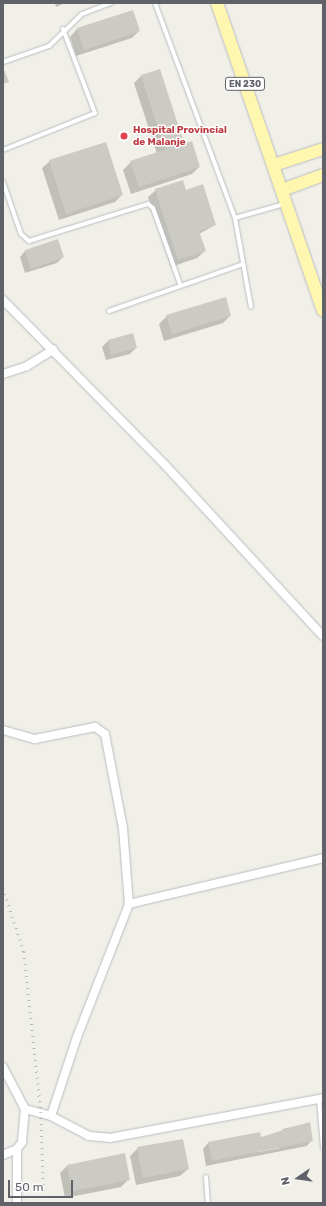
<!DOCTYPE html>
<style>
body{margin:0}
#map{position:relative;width:326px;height:1206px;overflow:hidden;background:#f1f0e8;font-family:Rubik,sans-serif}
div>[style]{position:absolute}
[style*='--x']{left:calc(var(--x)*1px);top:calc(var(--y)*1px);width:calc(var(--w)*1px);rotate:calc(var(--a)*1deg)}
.shadow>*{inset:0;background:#0003}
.building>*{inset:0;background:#cccac5}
.roads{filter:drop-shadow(0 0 1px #babcc1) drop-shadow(0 0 1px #babcc1)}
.lane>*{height:4px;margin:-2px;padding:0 2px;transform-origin:2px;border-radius:2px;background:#fff}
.street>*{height:8px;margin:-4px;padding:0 4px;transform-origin:4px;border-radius:4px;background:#fff}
.primary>*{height:12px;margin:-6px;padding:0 6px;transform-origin:6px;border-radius:6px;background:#fff7af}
.rail>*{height:2.5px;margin-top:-1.25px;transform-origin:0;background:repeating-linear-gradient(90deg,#b8b9b9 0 1px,transparent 0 6px)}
.dots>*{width:11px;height:11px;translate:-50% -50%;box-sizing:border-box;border:2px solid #fff;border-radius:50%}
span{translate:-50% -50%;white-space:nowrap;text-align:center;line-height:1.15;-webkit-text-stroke:3px #fff;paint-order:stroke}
.shield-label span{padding:1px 3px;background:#fff;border:1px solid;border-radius:3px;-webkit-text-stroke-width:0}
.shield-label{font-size:9px;color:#5f6268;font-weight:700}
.health-label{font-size:10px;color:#be3a42;font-weight:700}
.left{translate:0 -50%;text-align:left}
.frame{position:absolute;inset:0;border:4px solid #5f6268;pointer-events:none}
.north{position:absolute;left:278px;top:1158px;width:40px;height:40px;-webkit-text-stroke:3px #fff;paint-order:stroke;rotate:257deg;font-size:11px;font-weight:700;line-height:16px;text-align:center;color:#5f6268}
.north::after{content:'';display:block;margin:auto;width:14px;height:18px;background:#5f6268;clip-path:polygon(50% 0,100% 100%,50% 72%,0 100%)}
.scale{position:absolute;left:8px;top:1180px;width:65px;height:18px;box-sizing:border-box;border:2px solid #5f6268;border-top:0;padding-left:5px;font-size:12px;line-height:14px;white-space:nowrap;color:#5f6268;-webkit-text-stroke:3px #fff;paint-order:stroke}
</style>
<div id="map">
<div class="shadow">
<i style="clip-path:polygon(55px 3px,65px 3px,56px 7px)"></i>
<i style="clip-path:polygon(77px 29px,139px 31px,132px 38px,76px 56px,70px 37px)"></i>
<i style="clip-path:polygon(159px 70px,182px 142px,178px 147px,199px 167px,192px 174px,131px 194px,123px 170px,131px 162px,157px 154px,134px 83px,141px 76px)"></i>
<i style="clip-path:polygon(50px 161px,122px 195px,115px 202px,59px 220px,42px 168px)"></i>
<i style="clip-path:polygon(156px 190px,185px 192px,215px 225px,199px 234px,205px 251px,197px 258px,171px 267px,148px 197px)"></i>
<i style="clip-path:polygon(57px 240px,63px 257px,57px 263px,25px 273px,20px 257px,25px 251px)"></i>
<i style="clip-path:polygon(167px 316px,230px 316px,223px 323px,164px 341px,159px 324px)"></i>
<i style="clip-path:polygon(132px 335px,136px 348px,130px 354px,106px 360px,102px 347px,108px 341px)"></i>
<i style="clip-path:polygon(evenodd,309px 1123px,312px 1140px,307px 1146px,206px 1166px,203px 1149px,208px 1143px,260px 1139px,277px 1135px,283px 1129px,309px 1123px,280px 1146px,280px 1148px,259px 1152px,258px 1150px,280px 1146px)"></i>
<i style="clip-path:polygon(138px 1148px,188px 1169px,180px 1176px,136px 1185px,130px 1156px)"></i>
<i style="clip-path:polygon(67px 1166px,129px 1179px,121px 1187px,65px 1198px,60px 1173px)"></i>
</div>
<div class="building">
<i style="clip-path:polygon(133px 10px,140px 31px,84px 50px,77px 28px)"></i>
<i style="clip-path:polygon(3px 67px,9px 82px,3px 84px)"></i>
<i style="clip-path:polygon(160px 69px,184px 143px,165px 149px,141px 75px)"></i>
<i style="clip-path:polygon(192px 141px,200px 167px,139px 187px,130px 161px)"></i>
<i style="clip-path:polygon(106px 142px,123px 195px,66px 214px,49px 160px)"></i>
<i style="clip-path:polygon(183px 180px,186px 190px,203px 184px,216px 225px,199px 231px,206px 251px,178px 260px,155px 189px)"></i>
<i style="clip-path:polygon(58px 239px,64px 257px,31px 269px,25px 250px)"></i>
<i style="clip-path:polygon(226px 297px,231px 316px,172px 334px,166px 315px)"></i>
<i style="clip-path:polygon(133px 333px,137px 348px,111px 355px,108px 340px)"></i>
<i style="clip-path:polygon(310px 1122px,313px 1141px,212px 1161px,208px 1142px,260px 1132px,261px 1137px)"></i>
<i style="clip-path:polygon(183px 1139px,189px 1169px,143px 1178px,137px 1147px)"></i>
<i style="clip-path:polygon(125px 1153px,130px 1180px,72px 1191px,67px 1165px)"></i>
</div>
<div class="roads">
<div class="lane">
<i style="--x:155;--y:3;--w:229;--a:69.6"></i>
<i style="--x:235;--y:218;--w:90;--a:79.8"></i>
<i style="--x:3;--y:62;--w:49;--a:-19.2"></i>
<i style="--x:49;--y:46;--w:46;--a:-44.1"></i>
<i style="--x:82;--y:14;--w:31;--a:-21"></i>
<i style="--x:3;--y:150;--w:99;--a:-21.9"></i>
<i style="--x:95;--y:113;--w:90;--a:-110.9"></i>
<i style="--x:3;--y:182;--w:55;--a:70.9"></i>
<i style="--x:21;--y:234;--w:11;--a:41"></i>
<i style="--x:29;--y:241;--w:125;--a:-17.3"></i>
<i style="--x:148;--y:204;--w:6;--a:39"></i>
<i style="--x:153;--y:208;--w:81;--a:70.4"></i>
<i style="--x:235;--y:218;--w:51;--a:-15.9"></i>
<i style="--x:109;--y:311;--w:142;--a:-19.3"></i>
<i style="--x:319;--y:1099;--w:49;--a:85.3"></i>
<i style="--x:206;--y:1177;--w:26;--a:86"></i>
</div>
<div class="street">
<i style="--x:3;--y:300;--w:233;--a:45.5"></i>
<i style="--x:166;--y:466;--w:231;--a:47.3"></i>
<i style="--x:3;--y:374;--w:25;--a:-18"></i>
<i style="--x:27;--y:366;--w:31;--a:-32"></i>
<i style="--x:3;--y:730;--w:33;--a:16"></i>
<i style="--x:35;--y:739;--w:61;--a:-11.3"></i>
<i style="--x:95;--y:727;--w:12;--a:35"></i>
<i style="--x:105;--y:734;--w:96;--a:79.2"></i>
<i style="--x:123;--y:828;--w:76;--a:85.5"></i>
<i style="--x:3;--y:1067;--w:47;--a:62.4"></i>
<i style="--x:25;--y:1109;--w:27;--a:15"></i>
<i style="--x:51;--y:1116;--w:43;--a:27.8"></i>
<i style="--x:89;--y:1136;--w:21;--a:5"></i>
<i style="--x:110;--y:1138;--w:217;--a:-10.6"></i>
<i style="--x:51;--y:1116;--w:83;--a:-71.8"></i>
<i style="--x:77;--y:1037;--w:143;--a:-68.6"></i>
<i style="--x:129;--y:904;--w:199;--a:-13.3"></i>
<i style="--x:17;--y:1149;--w:54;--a:90"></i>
<i style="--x:3;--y:1155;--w:15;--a:-23"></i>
<i style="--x:17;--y:1149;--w:9;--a:-54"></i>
<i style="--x:22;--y:1142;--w:33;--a:-85"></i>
</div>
<div class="primary">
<i style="--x:217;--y:3;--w:325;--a:71"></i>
<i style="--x:274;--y:165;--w:52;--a:-18.1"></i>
<i style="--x:282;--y:190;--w:44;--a:-20.1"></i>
</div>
</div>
<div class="rail">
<i style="--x:3;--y:888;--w:67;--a:71.8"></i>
<i style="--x:24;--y:952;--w:161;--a:83.9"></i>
<i style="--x:41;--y:1112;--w:91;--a:88.1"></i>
</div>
<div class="dots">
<i style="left:124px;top:136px;background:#e0444e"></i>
</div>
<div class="shield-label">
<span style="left:245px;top:84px">EN 230</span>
</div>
<div class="health-label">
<span class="left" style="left:133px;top:136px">Hospital Provincial<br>de Malanje</span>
</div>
<div class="frame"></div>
<div class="north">N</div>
<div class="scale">50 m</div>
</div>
